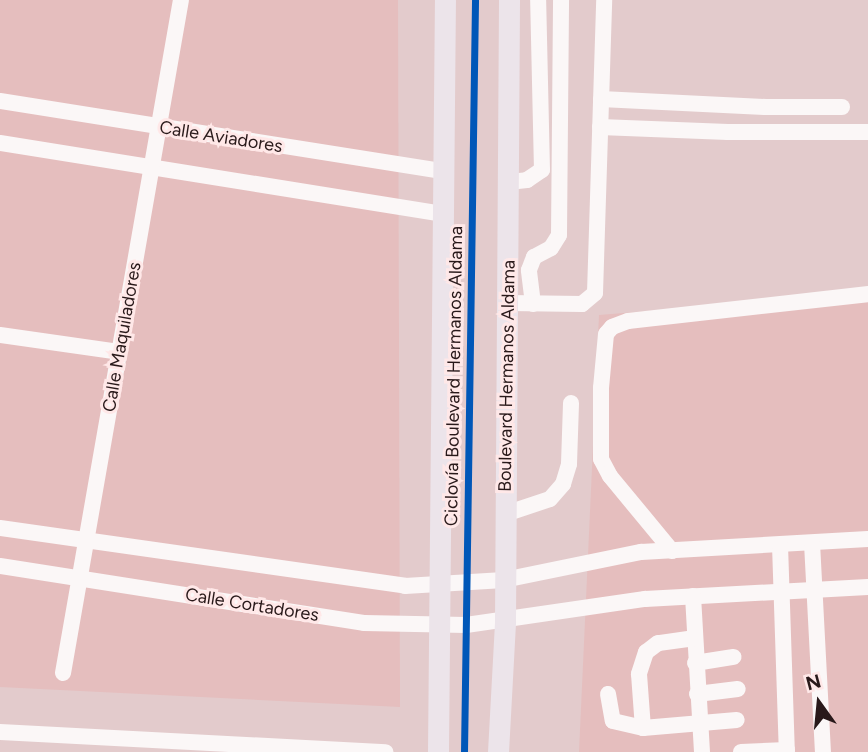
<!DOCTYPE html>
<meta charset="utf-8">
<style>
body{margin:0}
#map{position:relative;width:868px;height:752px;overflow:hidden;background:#e3cbcc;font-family:Figtree,sans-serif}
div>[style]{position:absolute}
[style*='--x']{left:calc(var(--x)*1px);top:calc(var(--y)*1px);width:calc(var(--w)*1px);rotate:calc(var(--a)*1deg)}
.built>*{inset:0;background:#e5bebe}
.minor>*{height:16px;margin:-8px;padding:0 8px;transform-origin:8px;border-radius:8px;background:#fbf7f7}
.major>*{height:21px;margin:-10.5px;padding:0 10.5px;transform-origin:10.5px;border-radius:10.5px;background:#ece4ea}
.cycleway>*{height:7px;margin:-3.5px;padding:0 3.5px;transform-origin:3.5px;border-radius:3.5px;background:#0057b8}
span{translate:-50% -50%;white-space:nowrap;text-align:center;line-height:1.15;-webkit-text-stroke:6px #ffe8e8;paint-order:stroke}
.street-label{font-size:18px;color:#29191a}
.north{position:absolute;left:784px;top:668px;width:70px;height:70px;-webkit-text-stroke:5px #ffe8e8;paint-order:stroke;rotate:345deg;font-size:19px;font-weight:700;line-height:28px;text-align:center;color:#29191a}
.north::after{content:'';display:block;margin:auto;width:24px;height:32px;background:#29191a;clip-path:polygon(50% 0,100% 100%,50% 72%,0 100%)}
</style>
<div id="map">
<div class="built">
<i style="clip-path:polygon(0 0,398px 0,400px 707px,0 687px)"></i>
<i style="clip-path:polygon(868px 293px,868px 752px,579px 752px,599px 315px)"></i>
</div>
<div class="minor">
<i style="--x:601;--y:99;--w:165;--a:2.8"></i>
<i style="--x:766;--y:107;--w:76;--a:0"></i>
<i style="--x:0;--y:101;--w:448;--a:9"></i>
<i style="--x:600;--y:127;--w:128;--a:2.2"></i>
<i style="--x:728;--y:132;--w:140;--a:0"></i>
<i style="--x:0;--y:143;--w:448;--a:9.1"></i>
<i style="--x:509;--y:182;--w:18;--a:-6"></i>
<i style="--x:527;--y:180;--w:18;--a:-34"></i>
<i style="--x:542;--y:170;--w:170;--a:-91.3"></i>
<i style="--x:509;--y:303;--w:73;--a:0.8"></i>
<i style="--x:582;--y:304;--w:17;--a:-40"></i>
<i style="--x:595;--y:293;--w:293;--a:-88.2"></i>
<i style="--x:533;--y:304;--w:34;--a:-97"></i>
<i style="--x:529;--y:270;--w:14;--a:-69"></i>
<i style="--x:534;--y:257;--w:19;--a:-28"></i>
<i style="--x:551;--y:248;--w:15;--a:-58"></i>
<i style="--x:559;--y:235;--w:235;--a:-89.5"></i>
<i style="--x:0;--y:335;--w:120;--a:8.1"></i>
<i style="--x:505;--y:514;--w:47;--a:-18.4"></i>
<i style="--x:550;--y:499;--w:20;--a:-49"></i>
<i style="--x:563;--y:484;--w:21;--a:-73"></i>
<i style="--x:569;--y:464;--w:61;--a:-88.1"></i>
<i style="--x:0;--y:528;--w:409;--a:8.1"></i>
<i style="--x:405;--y:586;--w:99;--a:-3.5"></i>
<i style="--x:504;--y:580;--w:140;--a:-11.6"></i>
<i style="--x:641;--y:552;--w:227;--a:-3.3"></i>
<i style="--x:812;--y:543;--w:209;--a:87"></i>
<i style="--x:780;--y:545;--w:207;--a:88.1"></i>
<i style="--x:672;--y:551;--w:97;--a:-129.6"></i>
<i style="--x:610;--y:476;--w:19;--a:-118"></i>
<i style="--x:601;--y:459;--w:71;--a:-90"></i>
<i style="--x:601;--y:388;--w:54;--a:-84.7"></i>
<i style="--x:606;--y:334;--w:9;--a:-49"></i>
<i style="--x:612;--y:327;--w:17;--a:-21"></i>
<i style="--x:628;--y:321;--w:242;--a:-6.4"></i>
<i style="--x:0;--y:566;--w:368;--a:8.9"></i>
<i style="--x:364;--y:623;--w:102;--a:1.1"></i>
<i style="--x:466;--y:625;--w:181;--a:-8.3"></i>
<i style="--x:645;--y:599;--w:223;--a:-3.1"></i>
<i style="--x:693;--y:596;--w:156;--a:86.7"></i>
<i style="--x:695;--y:638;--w:37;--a:172"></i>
<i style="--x:658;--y:643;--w:15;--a:143"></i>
<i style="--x:646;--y:652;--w:23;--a:108"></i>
<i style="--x:639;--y:674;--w:54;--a:85.8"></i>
<i style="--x:643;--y:728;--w:94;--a:-4.9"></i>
<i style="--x:695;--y:663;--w:39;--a:-9"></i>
<i style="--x:63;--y:673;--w:683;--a:-80.06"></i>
<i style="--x:608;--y:694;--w:27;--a:80"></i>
<i style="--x:613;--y:721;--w:31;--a:13"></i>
<i style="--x:697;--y:694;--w:41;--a:-7"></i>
<i style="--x:0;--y:732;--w:386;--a:3"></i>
<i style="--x:741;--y:752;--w:46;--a:-2.5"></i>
</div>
<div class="major">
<i style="--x:438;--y:752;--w:752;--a:-89.47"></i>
<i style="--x:498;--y:752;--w:131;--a:-86.9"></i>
<i style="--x:505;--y:621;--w:621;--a:-89.63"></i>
</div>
<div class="cycleway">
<i style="--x:464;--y:752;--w:752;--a:-89.16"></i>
</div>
<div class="street-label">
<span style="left:221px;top:137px;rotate:9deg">Calle Aviadores</span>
<span style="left:122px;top:337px;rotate:-80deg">Calle Maquiladores</span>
<span style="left:454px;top:376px;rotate:-89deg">Ciclovía Boulevard Hermanos Aldama</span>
<span style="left:507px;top:376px;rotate:-89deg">Boulevard Hermanos Aldama</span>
<span style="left:252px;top:605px;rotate:9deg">Calle Cortadores</span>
</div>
<div class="north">N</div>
</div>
